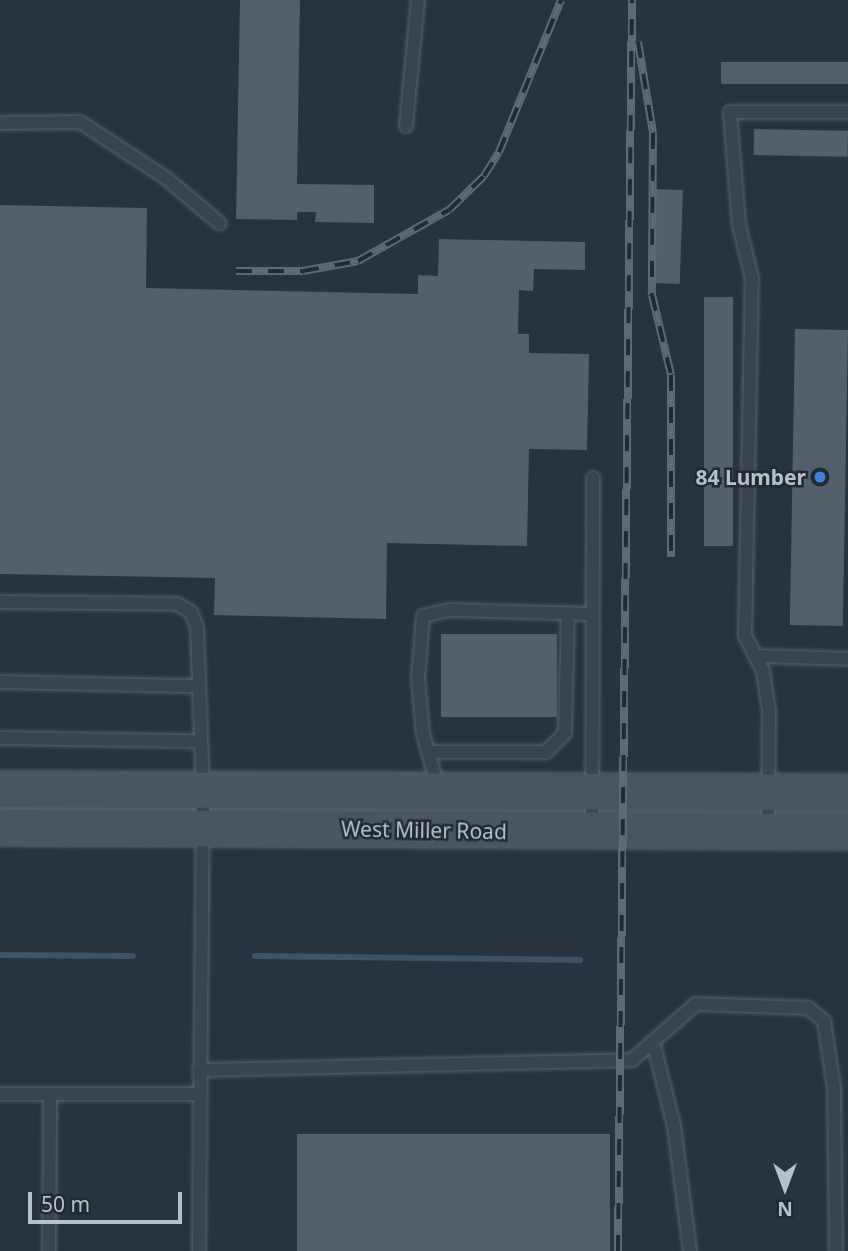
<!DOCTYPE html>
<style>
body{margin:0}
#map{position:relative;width:848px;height:1251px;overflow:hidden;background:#27333e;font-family:"Noto Sans",sans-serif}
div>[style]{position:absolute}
.stream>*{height:6px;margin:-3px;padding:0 3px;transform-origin:3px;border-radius:3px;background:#3e5365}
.building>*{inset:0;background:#52606b;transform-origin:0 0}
.roads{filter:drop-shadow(0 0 2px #59636c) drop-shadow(0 0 2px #59636c)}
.service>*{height:12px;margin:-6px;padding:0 6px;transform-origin:6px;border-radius:6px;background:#3b454e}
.secondary>*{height:35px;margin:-17.5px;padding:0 17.5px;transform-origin:17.5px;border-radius:17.5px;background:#495561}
.rail>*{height:8px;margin-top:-4px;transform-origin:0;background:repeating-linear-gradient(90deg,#202a33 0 16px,#5d6975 0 32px);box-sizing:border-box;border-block:2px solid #5d6975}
.dots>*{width:19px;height:19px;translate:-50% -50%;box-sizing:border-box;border:4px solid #202a33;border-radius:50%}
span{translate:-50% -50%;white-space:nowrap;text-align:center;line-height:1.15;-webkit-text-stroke:5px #202a33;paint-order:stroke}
.poi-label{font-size:21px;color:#b7c0c9;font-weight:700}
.right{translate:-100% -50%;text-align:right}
.street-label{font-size:21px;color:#b7c0c9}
.north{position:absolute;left:750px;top:1153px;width:70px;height:70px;-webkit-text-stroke:5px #202a33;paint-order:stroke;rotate:180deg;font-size:19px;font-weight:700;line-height:28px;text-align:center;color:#b7c0c9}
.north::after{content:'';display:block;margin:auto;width:24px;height:32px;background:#b7c0c9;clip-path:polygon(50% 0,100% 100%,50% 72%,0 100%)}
.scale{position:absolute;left:28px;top:1192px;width:154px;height:32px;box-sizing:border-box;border:4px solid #b7c0c9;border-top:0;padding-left:9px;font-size:21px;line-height:24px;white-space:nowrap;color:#b7c0c9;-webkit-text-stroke:5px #202a33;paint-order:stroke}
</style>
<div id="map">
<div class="stream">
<div style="left:0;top:955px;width:133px;rotate:0.4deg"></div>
<div style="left:255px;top:956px;width:325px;rotate:0.7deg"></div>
</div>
<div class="building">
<div style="clip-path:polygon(240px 0,300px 0,297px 184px,374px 185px,374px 223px,315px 222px,316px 212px,297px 212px,297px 220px,236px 219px)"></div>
<div style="left:721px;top:62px;width:127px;height:22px"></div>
<div style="left:754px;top:129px;width:94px;height:26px;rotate:1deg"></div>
<div style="left:654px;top:189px;width:29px;height:94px;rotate:2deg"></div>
<div style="clip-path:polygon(0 205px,147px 208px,146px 288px,418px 294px,418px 275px,438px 276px,439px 239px,585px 242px,585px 270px,534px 269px,533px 291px,519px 290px,518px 334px,529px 334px,529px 353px,589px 354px,587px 450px,529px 449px,527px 546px,387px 543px,386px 619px,214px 615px,215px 578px,0 574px)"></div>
<div style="left:704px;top:297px;width:29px;height:249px"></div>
<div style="left:795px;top:329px;width:53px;height:296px;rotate:1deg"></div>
<div style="left:441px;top:634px;width:116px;height:83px"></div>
<div style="left:297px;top:1134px;width:313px;height:117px"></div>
</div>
<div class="roads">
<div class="service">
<div style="left:0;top:123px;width:80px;rotate:-0.7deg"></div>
<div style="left:80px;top:122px;width:103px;rotate:33.1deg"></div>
<div style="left:166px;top:178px;width:70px;rotate:40.3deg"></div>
<div style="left:406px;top:126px;width:127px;rotate:-84.6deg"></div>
<div style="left:0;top:602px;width:177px;rotate:0.6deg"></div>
<div style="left:177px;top:604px;width:16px;rotate:30deg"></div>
<div style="left:191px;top:612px;width:17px;rotate:69deg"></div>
<div style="left:197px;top:628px;width:161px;rotate:87.9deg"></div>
<div style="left:203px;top:789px;width:462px;rotate:90.5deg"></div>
<div style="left:755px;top:656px;width:93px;rotate:1.8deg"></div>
<div style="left:0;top:682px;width:198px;rotate:1.2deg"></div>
<div style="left:0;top:738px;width:200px;rotate:0.9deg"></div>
<div style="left:428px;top:752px;width:118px"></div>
<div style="left:546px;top:752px;width:27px;rotate:-45deg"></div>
<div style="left:565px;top:733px;width:120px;rotate:-88.6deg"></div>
<div style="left:438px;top:787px;width:55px;rotate:-105.8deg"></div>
<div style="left:423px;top:734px;width:56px;rotate:-95.1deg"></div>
<div style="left:418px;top:678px;width:62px;rotate:-85.4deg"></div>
<div style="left:423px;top:616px;width:27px;rotate:-13deg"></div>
<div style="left:449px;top:610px;width:143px;rotate:1.6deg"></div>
<div style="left:592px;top:827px;width:349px;rotate:-89.8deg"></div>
<div style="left:768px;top:827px;width:116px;rotate:-89.5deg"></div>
<div style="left:769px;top:711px;width:40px;rotate:-98.5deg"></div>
<div style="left:763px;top:671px;width:39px;rotate:-117deg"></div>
<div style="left:745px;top:636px;width:358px;rotate:-88.9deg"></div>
<div style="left:752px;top:278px;width:55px;rotate:-103.8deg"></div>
<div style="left:739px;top:225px;width:113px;rotate:-94.6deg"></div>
<div style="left:730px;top:112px;width:118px"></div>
<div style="left:653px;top:1042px;width:87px;rotate:76deg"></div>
<div style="left:674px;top:1126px;width:126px;rotate:82.7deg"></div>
<div style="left:199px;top:1070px;width:433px;rotate:-1.3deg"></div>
<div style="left:632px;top:1060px;width:85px;rotate:-41.2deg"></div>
<div style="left:696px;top:1004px;width:112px;rotate:2deg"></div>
<div style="left:808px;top:1008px;width:21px;rotate:39deg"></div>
<div style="left:824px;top:1021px;width:68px;rotate:81.5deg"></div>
<div style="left:834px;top:1088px;width:163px;rotate:89.3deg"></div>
<div style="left:0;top:1094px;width:199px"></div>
<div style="left:49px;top:1251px;width:157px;rotate:-89.6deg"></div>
</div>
<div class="secondary">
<div style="left:0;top:789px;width:848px;rotate:0.2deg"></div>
<div style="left:0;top:827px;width:848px;rotate:0.27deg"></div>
</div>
</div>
<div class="rail">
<div style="left:638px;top:42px;width:92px;rotate:80.6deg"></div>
<div style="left:653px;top:133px;width:162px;rotate:90.4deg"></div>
<div style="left:652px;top:295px;width:82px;rotate:76.6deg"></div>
<div style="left:671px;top:375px;width:182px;rotate:90deg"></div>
<div style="left:236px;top:271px;width:67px"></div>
<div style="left:303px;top:271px;width:56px;rotate:-10.3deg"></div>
<div style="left:358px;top:261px;width:104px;rotate:-29.3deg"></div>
<div style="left:449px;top:210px;width:49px;rotate:-44.2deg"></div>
<div style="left:484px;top:176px;width:28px;rotate:-58deg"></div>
<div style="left:499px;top:152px;width:164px;rotate:-67.8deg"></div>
<div style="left:618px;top:1251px;width:1251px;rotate:-89.36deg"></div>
</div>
<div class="dots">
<div style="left:820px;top:477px;background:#3f7fe0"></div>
</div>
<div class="poi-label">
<span class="right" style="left:806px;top:477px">84 Lumber</span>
</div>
<div class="street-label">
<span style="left:424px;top:830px;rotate:1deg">West Miller Road</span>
</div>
<div class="north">N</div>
<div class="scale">50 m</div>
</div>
